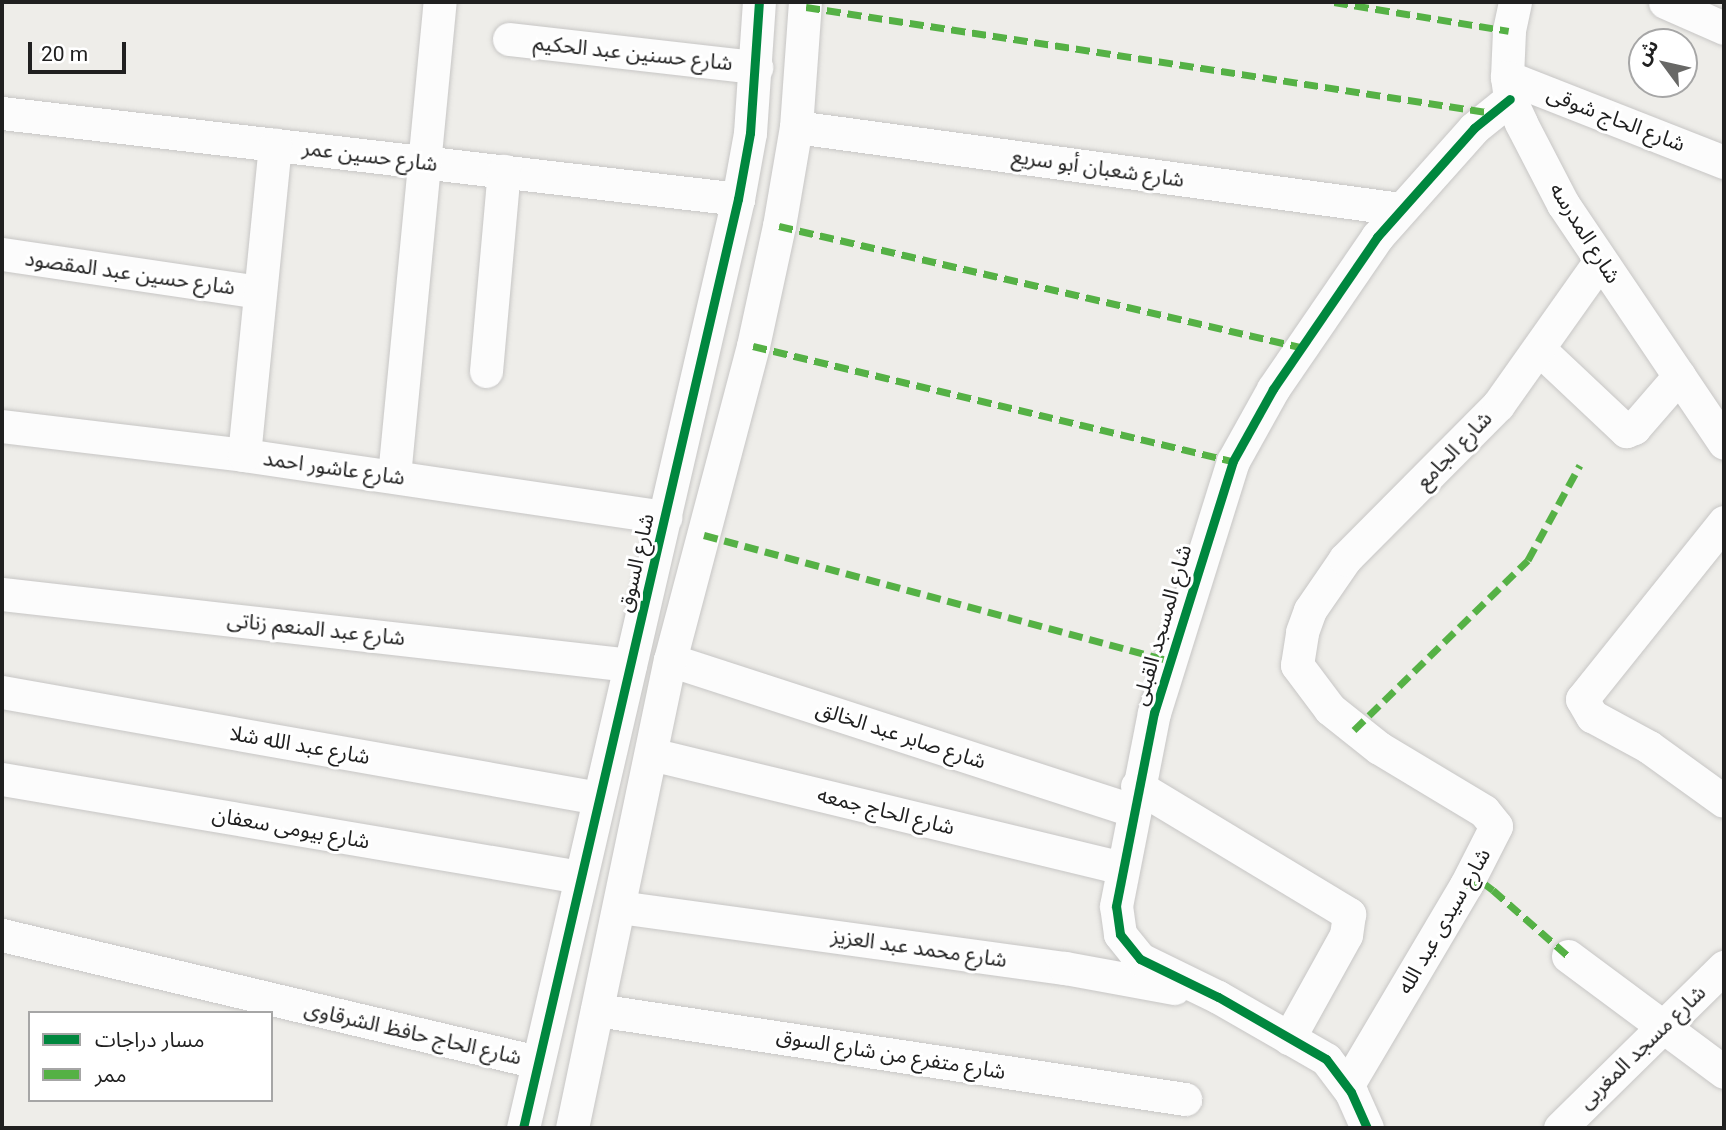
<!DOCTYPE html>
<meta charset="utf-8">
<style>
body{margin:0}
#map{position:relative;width:1726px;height:1130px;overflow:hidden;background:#eeede9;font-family:Roboto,"Noto Sans Arabic",sans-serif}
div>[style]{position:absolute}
.roads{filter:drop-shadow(0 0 2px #c7c6c5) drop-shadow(0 0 2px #c7c6c5)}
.minor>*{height:33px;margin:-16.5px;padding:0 16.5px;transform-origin:16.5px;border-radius:16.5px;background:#fcfcfc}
.quiet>*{height:7px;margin-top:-3.5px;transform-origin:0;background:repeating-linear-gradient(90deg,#55b145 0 14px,transparent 0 21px)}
.cycleway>*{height:9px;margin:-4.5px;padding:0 4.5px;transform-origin:4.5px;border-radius:4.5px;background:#00873e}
span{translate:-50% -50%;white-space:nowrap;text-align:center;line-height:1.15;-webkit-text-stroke:6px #fff;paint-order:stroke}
.street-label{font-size:21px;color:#202020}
.frame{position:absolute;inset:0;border:4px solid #202020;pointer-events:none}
.legend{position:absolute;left:28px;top:1011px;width:245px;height:91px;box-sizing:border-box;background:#fff;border:2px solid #a6a6a6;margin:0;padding:9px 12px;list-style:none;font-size:21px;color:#202020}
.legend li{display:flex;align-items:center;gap:14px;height:35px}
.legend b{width:35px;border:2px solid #a6a6a6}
.north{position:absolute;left:1628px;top:28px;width:70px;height:70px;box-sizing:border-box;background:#fff;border:2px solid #a6a6a6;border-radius:50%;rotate:303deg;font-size:19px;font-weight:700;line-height:28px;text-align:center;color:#202020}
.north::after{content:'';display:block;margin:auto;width:24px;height:32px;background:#686866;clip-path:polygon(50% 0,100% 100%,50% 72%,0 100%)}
.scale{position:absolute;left:28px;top:42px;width:98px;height:32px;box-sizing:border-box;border:4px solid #202020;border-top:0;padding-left:9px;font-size:21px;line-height:24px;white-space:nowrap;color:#202020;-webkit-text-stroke:5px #fff;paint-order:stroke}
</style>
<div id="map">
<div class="roads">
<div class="minor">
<div style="left:1515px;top:2px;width:30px;rotate:102deg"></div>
<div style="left:1509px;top:31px;width:46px;rotate:92.5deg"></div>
<div style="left:1507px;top:77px;width:22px;rotate:82deg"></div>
<div style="left:1510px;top:99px;width:26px;rotate:65deg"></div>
<div style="left:1521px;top:123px;width:91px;rotate:62.6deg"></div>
<div style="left:1563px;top:204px;width:288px;rotate:56deg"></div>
<div style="left:1665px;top:2px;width:64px;rotate:23.8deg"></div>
<div style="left:509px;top:39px;width:249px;rotate:6.5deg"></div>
<div style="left:1507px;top:77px;width:233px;rotate:21.4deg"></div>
<div style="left:2px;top:113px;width:741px;rotate:6.66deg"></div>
<div style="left:796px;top:127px;width:610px;rotate:7.73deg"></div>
<div style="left:2px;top:254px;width:259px;rotate:8.4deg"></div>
<div style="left:1539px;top:349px;width:120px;rotate:43.3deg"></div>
<div style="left:1626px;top:431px;width:9px;rotate:-21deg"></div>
<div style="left:1634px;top:428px;width:69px;rotate:-49.1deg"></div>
<div style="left:486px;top:371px;width:201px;rotate:-84.9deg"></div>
<div style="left:2px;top:426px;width:244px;rotate:6.8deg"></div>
<div style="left:244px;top:455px;width:426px;rotate:8.4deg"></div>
<div style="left:244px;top:455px;width:312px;rotate:-84.3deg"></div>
<div style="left:394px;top:476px;width:476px;rotate:-84.5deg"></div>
<div style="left:1724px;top:522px;width:227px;rotate:128.7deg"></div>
<div style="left:1582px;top:699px;width:20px;rotate:60deg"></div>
<div style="left:1592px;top:716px;width:65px;rotate:28.5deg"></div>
<div style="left:1649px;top:747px;width:92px;rotate:35.8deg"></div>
<div style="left:2px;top:594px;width:632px;rotate:6.45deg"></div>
<div style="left:670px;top:660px;width:485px;rotate:18deg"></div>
<div style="left:2px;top:692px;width:606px;rotate:10.07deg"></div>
<div style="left:651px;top:754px;width:484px;rotate:13.6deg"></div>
<div style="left:2px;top:779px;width:586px;rotate:9.62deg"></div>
<div style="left:1137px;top:786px;width:248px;rotate:31.1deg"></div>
<div style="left:1349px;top:914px;width:21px;rotate:98deg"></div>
<div style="left:1346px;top:935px;width:118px;rotate:119deg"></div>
<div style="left:619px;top:907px;width:450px;rotate:7.8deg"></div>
<div style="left:1065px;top:968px;width:111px;rotate:10.4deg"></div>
<div style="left:2px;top:935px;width:550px;rotate:13.35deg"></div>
<div style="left:1568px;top:956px;width:194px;rotate:36.6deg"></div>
<div style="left:597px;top:1010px;width:595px;rotate:8.61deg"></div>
<div style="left:1347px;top:1086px;width:234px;rotate:-59.4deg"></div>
<div style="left:1466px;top:885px;width:66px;rotate:-63deg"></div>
<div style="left:1496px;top:826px;width:19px;rotate:-129deg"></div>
<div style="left:1484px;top:811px;width:122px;rotate:-149deg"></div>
<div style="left:1379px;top:748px;width:63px;rotate:-141.5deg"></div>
<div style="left:1330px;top:709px;width:55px;rotate:-126.9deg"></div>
<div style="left:1297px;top:665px;width:33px;rotate:-81deg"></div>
<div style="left:1302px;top:632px;width:23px;rotate:-70deg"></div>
<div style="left:1310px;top:610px;width:62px;rotate:-55.5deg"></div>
<div style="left:1345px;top:559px;width:217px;rotate:-45.2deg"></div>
<div style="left:1498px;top:405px;width:176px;rotate:-54.7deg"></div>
<div style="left:523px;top:1128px;width:954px;rotate:-76.97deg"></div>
<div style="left:738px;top:199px;width:67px;rotate:-79.7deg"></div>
<div style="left:750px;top:133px;width:131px;rotate:-86.1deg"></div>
<div style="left:572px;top:1128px;width:478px;rotate:-78.2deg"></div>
<div style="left:670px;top:660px;width:325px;rotate:-75.2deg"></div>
<div style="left:753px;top:346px;width:123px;rotate:-77.8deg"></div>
<div style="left:779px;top:226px;width:100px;rotate:-80.3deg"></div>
<div style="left:796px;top:127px;width:125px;rotate:-85.9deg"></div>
<div style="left:1367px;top:1128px;width:39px;rotate:-114deg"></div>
<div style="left:1351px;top:1092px;width:41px;rotate:-127.1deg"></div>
<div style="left:1326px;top:1059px;width:125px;rotate:-150.1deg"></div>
<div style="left:1218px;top:997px;width:87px;rotate:-154deg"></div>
<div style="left:1140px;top:959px;width:32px;rotate:-129deg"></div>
<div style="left:1120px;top:934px;width:28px;rotate:-98deg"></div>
<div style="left:1116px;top:906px;width:197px;rotate:-78.9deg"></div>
<div style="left:1154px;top:713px;width:264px;rotate:-72.6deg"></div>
<div style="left:1233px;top:461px;width:82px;rotate:-60.9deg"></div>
<div style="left:1273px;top:389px;width:184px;rotate:-55.6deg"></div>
<div style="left:1377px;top:237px;width:146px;rotate:-48.3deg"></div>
<div style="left:1474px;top:128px;width:46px;rotate:-38.9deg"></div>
<div style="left:1560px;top:1128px;width:230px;rotate:-44.5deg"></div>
</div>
</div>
<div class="quiet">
<div style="left:1334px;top:2px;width:177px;rotate:9.4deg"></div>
<div style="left:806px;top:7px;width:695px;rotate:8.77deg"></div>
<div style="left:779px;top:226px;width:535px;rotate:13.07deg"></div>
<div style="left:753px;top:346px;width:494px;rotate:13.5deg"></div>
<div style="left:704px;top:535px;width:483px;rotate:15.1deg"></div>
<div style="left:1354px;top:730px;width:243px;rotate:-44.3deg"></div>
<div style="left:1528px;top:560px;width:108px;rotate:-61.3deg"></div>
<div style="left:1466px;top:885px;width:19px;rotate:-3deg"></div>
<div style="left:1485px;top:884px;width:10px;rotate:37deg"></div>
<div style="left:1493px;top:890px;width:100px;rotate:41.3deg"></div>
</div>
<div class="cycleway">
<div style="left:523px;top:1128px;width:954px;rotate:-76.97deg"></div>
<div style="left:738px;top:199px;width:67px;rotate:-79.7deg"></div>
<div style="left:750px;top:133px;width:131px;rotate:-86.1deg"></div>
<div style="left:1367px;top:1128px;width:39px;rotate:-114deg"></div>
<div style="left:1351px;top:1092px;width:41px;rotate:-127.1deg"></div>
<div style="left:1326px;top:1059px;width:125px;rotate:-150.1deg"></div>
<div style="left:1218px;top:997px;width:87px;rotate:-154deg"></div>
<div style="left:1140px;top:959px;width:32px;rotate:-129deg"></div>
<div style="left:1120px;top:934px;width:28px;rotate:-98deg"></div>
<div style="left:1116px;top:906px;width:197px;rotate:-78.9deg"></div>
<div style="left:1154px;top:713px;width:264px;rotate:-72.6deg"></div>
<div style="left:1233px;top:461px;width:82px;rotate:-60.9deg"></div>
<div style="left:1273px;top:389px;width:184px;rotate:-55.6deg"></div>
<div style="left:1377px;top:237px;width:146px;rotate:-48.3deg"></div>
<div style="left:1474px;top:128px;width:46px;rotate:-38.9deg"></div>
</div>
<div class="street-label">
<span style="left:633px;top:53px;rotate:6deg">شارع حسنين عبد الحكيم</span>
<span style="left:1616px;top:119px;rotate:21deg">شارع الحاج شوقى</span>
<span style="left:370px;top:156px;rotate:7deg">شارع حسين عمر</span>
<span style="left:1098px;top:168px;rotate:8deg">شارع شعبان أبو سريع</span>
<span style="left:1585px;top:233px;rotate:58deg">شارع المدرسه</span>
<span style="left:130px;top:273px;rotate:8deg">شارع حسين عبد المقصود</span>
<span style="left:1454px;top:450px;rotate:-46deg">شارع الجامع</span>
<span style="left:334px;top:468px;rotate:8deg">شارع عاشور احمد</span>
<span style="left:636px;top:563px;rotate:-77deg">شارع السوق</span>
<span style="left:1162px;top:625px;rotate:-74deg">شارع المسجد القبلى</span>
<span style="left:316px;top:629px;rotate:6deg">شارع عبد المنعم زناتى</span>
<span style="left:901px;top:735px;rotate:18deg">شارع صابر عبد الخالق</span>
<span style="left:300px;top:745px;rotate:10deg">شارع عبد الله شلا</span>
<span style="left:886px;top:811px;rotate:14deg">شارع الحاج جمعه</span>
<span style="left:291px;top:828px;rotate:10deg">شارع بيومى سعفان</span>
<span style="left:1444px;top:921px;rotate:-60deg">شارع سيدى عبد الله</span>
<span style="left:919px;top:948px;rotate:8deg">شارع محمد عبد العزيز</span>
<span style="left:413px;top:1033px;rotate:13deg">شارع الحاج حافظ الشرقاوى</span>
<span style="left:1642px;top:1047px;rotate:-44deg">شارع مسجد المغربى</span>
<span style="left:891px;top:1054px;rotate:9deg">شارع متفرع من شارع السوق</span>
</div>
<div class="frame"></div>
<ul class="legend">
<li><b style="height:9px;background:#00873e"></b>مسار دراجات</li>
<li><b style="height:9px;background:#55b145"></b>ممر</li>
</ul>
<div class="north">ش</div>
<div class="scale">20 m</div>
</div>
